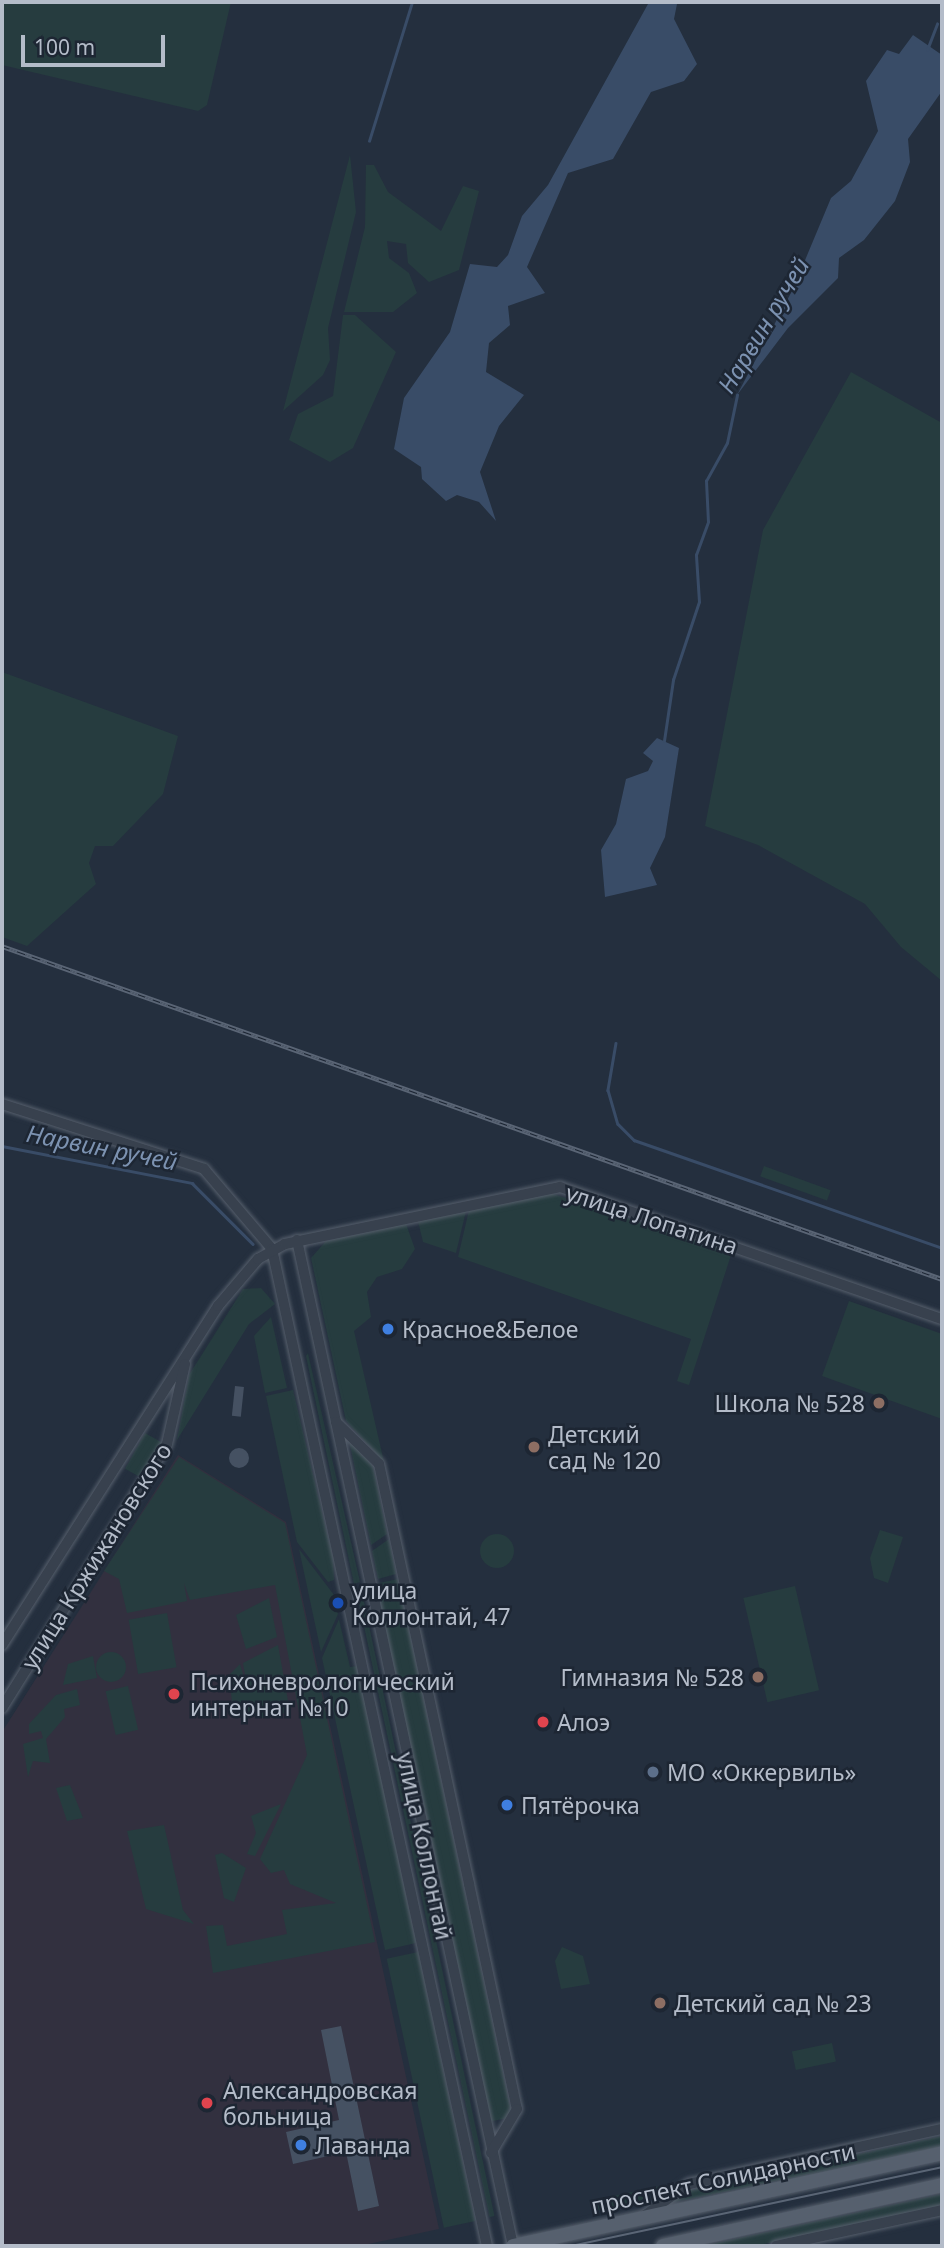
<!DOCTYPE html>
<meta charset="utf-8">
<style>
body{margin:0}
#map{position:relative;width:944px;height:2248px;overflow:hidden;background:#242f3e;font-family:"Noto Sans",sans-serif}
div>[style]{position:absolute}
.medical>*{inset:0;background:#32303f}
.green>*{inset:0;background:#263c3f;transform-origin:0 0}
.round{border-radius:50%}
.water>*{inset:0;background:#394c67}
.stream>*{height:2.5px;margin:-1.25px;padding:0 1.25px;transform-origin:1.25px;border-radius:1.25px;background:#394c67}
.building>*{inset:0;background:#455162;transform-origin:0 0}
.roads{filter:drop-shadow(0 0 2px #565f6c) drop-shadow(0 0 2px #565f6c)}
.minor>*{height:10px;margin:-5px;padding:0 5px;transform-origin:5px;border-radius:5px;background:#38414e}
.major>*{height:14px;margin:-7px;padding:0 7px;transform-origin:7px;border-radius:7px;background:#56606e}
.tram>*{height:2px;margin:-1px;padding:0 1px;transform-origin:1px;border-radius:1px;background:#5a6575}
.rail>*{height:5px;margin-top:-2.5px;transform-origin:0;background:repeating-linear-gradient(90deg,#1d2633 0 8px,#5a6575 0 16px);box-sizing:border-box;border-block:2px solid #5a6575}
.dots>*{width:19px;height:19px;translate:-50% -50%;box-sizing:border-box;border:4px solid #1d2633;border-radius:50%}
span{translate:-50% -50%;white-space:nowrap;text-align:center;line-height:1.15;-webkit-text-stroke:5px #1d2633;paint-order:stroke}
.street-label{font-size:23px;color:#b4bcc9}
.poi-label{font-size:23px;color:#b4bcc9}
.left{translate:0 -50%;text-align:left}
.right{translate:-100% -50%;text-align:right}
.water-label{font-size:24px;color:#7c92b1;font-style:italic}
.frame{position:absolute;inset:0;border:4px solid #b4bcc9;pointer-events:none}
.scale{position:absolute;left:21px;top:35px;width:144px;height:32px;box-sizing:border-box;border:4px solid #b4bcc9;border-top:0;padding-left:9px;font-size:21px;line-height:24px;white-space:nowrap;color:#b4bcc9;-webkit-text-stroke:5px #1d2633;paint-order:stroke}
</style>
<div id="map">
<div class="medical">
<div style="clip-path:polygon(178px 1455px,286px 1522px,439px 2229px,359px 2246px,2px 2246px,2px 1732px)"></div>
</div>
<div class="green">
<div style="clip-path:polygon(2px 2px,231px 2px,207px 105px,198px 111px,2px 65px)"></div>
<div style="clip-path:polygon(350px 155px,356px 212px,328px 328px,330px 360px,323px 375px,283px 411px)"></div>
<div style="clip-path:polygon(366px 165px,374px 165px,388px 192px,441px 231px,463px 186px,479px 191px,459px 270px,429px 282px,408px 263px,406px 244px,387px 241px,389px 258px,409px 273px,417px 293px,393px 312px,344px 312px,365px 227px)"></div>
<div style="clip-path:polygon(343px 315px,355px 315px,396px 352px,353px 448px,330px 462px,289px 440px,298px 414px,333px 396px)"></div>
<div style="clip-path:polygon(851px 372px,942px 423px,942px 981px,901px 947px,865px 904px,758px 845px,705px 826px,763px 530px)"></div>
<div style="clip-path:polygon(2px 672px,178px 736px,163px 794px,113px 846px,95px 846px,89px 863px,96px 884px,27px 946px,2px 937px)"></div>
<div style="left:764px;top:1166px;width:71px;height:11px;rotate:20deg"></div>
<div style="clip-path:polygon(550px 1193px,732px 1252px,689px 1385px,677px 1381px,691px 1339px,458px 1257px,469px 1210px)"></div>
<div style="clip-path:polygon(466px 1211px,456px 1253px,423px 1242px,418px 1221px)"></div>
<div style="clip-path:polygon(406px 1224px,415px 1249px,402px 1269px,377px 1277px,367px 1292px,371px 1317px,354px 1331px,384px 1462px,346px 1421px,311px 1258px,326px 1241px)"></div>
<div style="clip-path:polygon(261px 1288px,275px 1304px,249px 1324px,177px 1440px,189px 1375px,243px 1289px)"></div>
<div style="clip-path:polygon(849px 1301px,942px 1334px,942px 1419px,822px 1376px)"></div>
<div style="clip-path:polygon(271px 1317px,287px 1388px,265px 1393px,254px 1336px)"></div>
<div style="clip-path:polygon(308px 1353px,360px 1582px,354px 1584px,306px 1356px)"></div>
<div style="clip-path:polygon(293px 1390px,333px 1558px,334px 1580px,328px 1582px,297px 1542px,266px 1396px)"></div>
<div style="left:145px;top:1433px;width:21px;height:41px;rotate:29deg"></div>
<div style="clip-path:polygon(349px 1440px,373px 1466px,387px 1534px,371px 1545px)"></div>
<div style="clip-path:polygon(179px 1457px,285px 1523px,375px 1942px,213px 1973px,206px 1926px,223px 1925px,227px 1946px,287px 1934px,282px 1910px,336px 1903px,290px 1884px,284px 1870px,271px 1873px,260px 1859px,307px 1755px,275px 1585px,190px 1600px,184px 1583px,187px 1601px,127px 1613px,119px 1579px,104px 1571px)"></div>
<div style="clip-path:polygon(880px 1530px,903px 1537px,888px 1583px,874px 1578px,870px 1558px)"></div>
<div class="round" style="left:480px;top:1534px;width:34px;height:34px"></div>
<div style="clip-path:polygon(389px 1539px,396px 1574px,378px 1579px,372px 1551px)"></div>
<div style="clip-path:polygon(299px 1549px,334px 1595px,338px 1614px,321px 1652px)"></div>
<div style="left:398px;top:1579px;width:550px;height:23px;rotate:78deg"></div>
<div style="left:795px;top:1586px;width:107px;height:53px;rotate:77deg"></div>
<div style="left:361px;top:1588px;width:642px;height:5px;rotate:78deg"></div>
<div style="clip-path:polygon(269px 1598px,277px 1637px,246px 1649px,236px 1615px)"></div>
<div style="left:167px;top:1613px;width:55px;height:39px;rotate:80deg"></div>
<div style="clip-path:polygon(339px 1619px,350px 1667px,357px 1666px,416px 1943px,385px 1950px,322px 1658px)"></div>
<div style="clip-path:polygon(278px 1645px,290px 1712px,262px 1718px,233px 1711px,229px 1675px,240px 1664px,247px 1687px,243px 1663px)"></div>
<div class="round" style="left:96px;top:1652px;width:30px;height:30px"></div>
<div style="clip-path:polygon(93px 1656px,97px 1678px,63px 1685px,68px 1664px)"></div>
<div style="left:128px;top:1686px;width:45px;height:23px;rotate:77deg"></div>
<div style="clip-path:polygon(77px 1689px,80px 1705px,64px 1709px,65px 1717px,46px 1739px,50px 1763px,33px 1761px,28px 1777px,23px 1744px,43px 1738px,41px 1731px,29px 1734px,29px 1724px,56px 1695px)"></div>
<div style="clip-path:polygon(70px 1785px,83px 1818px,67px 1821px,56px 1788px)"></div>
<div style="clip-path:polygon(281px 1804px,255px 1856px,247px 1854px,256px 1833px,251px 1816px)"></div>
<div style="clip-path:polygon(164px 1825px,183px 1910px,194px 1924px,146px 1909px,127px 1831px)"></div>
<div style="clip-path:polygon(222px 1853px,246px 1868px,234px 1902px,224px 1898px,215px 1855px)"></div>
<div style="clip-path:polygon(562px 1947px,583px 1956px,590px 1984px,561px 1989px,555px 1961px)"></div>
<div style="left:418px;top:1952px;width:275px;height:32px;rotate:78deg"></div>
<div style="left:832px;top:2043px;width:19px;height:41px;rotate:78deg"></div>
<div style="clip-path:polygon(942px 2136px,942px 2147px,670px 2203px,682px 2192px)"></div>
<div style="clip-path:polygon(660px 2186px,643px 2201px,596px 2211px,594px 2200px)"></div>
<div style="clip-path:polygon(942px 2194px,942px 2205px,755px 2246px,702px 2246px)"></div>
</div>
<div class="water">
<div style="clip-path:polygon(648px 4px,677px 4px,674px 19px,697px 64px,684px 81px,651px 92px,613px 159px,568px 173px,527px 267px,545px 293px,508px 306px,510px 325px,489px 343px,486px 372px,524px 395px,499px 426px,480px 472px,496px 521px,479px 502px,457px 495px,446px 501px,422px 479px,421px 467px,394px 449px,404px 398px,450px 332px,470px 264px,497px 267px,508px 255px,522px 216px,548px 185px)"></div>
<div style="clip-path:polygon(913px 35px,942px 55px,942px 91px,908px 139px,910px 162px,895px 201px,864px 240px,839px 258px,838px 278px,788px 328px,737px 395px,793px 289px,831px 198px,851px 181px,878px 131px,866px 81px,887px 50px,899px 54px)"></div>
<div style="clip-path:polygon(657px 738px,679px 748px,665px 837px,650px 868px,657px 885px,605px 897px,601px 850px,616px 824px,626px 779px,648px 771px,653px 761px,643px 753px)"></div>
</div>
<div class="stream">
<div style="left:927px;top:50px;width:28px;rotate:-69deg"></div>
<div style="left:369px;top:141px;width:145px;rotate:-72.8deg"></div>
<div style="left:664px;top:741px;width:62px;rotate:-81.6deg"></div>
<div style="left:673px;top:680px;width:82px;rotate:-71.6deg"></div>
<div style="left:699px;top:602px;width:47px;rotate:-93.7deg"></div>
<div style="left:696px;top:555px;width:35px;rotate:-70deg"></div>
<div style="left:708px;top:522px;width:41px;rotate:-92.8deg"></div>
<div style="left:706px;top:481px;width:43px;rotate:-61.1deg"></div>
<div style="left:727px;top:443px;width:49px;rotate:-78.2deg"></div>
<div style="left:616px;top:1043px;width:48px;rotate:99.7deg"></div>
<div style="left:608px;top:1090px;width:35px;rotate:74deg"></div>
<div style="left:618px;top:1124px;width:23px;rotate:45deg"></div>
<div style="left:634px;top:1140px;width:326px;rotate:19.3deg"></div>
<div style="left:2px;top:1146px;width:194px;rotate:11deg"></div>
<div style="left:192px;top:1183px;width:86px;rotate:45deg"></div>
</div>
<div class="building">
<div style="left:235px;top:1386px;width:9px;height:30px;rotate:6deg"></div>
<div class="round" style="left:229px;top:1448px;width:20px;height:20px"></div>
<div style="clip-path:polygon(341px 2026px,379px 2206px,358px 2211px,346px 2152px,293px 2164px,286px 2132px,339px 2120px,321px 2030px)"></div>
</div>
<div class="roads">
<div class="minor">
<div style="left:2px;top:1104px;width:212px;rotate:17.8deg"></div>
<div style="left:204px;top:1169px;width:105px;rotate:49.6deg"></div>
<div style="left:297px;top:1240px;width:1029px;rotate:77.88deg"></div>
<div style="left:272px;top:1249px;width:1020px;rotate:77.83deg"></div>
<div style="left:336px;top:1422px;width:60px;rotate:44.3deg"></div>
<div style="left:379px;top:1464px;width:430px;rotate:77.9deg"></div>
<div style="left:469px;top:1884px;width:230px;rotate:78deg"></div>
<div style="left:517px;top:2109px;width:51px;rotate:120.6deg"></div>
<div style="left:2px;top:1645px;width:402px;rotate:-57.5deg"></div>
<div style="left:218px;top:1306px;width:62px;rotate:-49.6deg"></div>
<div style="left:258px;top:1259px;width:31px;rotate:-29deg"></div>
<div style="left:285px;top:1244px;width:281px;rotate:-11.7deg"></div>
<div style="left:560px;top:1187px;width:404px;rotate:19.1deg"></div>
<div style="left:2px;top:1708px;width:311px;rotate:-58deg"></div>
<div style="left:167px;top:1444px;width:82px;rotate:-77.3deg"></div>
<div style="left:641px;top:2218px;width:59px;rotate:-35.3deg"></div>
<div style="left:689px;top:2184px;width:259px;rotate:-12.3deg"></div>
<div style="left:776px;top:2246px;width:170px;rotate:-12.2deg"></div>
</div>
<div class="major">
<div style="left:513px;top:2246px;width:439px;rotate:-12.2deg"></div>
<div style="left:663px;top:2246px;width:286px;rotate:-12.3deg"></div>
</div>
</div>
<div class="tram">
<div style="left:571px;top:2246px;width:379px;rotate:-12deg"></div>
</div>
<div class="rail">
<div style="left:2px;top:946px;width:997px;rotate:19.51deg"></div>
</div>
<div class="dots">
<div style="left:388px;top:1329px;background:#3f7fe0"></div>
<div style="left:879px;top:1403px;background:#8d6e63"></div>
<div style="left:534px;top:1447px;background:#8d6e63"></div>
<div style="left:338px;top:1603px;background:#1a4fb4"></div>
<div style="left:758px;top:1677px;background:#8d6e63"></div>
<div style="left:174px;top:1694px;background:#e0444e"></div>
<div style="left:543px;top:1722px;background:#e0444e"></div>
<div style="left:653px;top:1772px;background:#5c6f8a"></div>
<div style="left:507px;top:1805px;background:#3f7fe0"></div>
<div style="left:660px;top:2003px;background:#8d6e63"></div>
<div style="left:207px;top:2103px;background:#e0444e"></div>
<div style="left:301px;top:2145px;background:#3f7fe0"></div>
</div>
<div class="street-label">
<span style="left:652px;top:1219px;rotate:18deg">улица Лопатина</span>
<span style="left:96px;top:1556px;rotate:-58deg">улица Кржижановского</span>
<span style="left:425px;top:1846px;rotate:78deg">улица Коллонтай</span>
<span style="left:723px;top:2178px;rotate:-12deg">проспект Солидарности</span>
</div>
<div class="poi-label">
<span class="left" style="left:402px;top:1329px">Красное&amp;Белое</span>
<span class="right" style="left:865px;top:1403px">Школа № 528</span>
<span class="left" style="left:548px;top:1447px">Детский<br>сад № 120</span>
<span class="left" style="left:352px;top:1603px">улица<br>Коллонтай, 47</span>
<span class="right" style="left:744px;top:1677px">Гимназия № 528</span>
<span class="left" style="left:190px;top:1694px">Психоневрологический<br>интернат №10</span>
<span class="left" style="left:557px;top:1722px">Алоэ</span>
<span class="left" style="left:667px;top:1772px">МО «Оккервиль»</span>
<span class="left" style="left:521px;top:1805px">Пятёрочка</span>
<span class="left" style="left:674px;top:2003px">Детский сад № 23</span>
<span class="left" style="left:223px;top:2103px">Александровская<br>больница</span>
<span class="left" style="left:315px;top:2145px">Лаванда</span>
</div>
<div class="water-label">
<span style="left:763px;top:325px;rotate:-59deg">Нарвин ручей</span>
<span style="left:102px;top:1147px;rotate:11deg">Нарвин ручей</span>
</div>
<div class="frame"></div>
<div class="scale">100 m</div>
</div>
